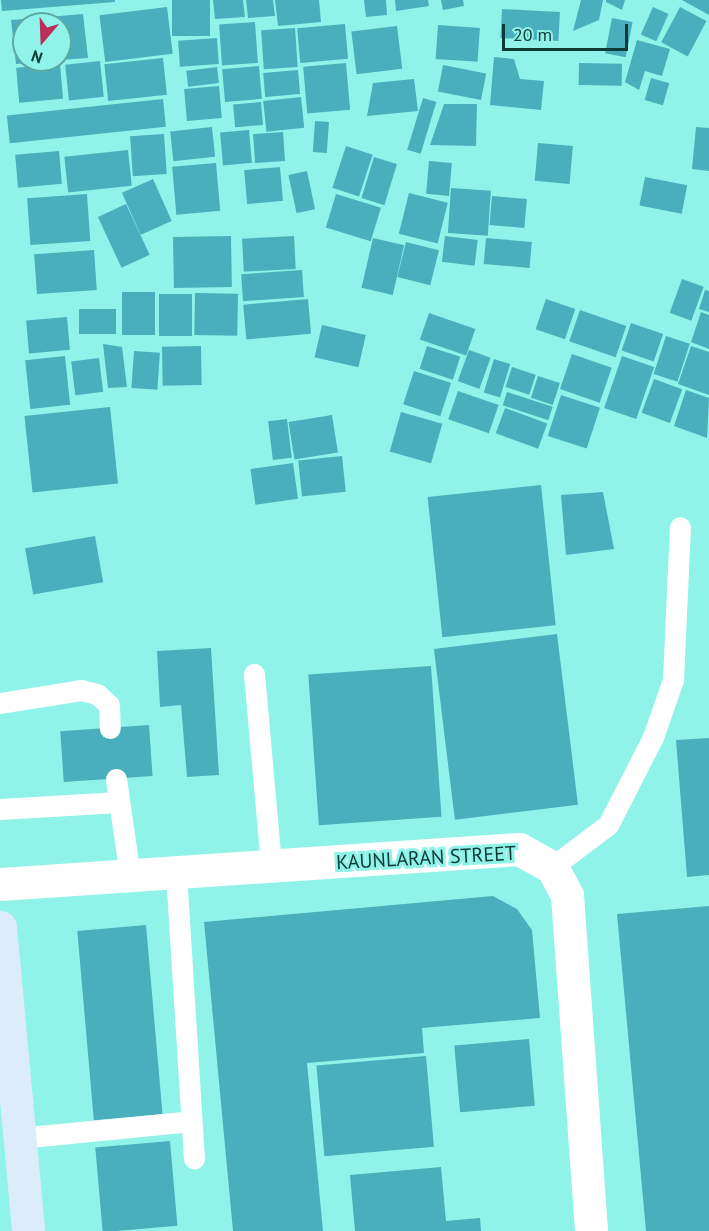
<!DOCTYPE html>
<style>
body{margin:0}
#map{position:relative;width:709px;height:1231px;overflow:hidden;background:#90f3e9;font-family:"PT Sans",sans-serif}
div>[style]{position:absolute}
.building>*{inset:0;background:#4aafbd;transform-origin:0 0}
.service>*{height:21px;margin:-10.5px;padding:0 10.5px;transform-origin:10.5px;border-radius:10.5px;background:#fff}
.minor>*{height:33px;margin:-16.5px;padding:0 16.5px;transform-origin:16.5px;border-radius:16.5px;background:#fff}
.secondary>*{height:33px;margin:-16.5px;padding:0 16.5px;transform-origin:16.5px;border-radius:16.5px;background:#dcecfb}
span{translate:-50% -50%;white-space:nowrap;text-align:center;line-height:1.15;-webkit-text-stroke:6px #90f3e9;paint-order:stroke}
.street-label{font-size:20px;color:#0f3b37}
.north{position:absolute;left:12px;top:12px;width:60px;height:60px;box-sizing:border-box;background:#90f3e9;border:2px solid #5ca9a2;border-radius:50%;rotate:199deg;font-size:16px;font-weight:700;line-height:24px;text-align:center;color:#0f3b37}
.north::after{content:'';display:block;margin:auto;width:21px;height:27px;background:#bc2d5a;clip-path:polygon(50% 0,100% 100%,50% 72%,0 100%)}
.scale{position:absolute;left:502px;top:24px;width:126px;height:27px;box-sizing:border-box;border:3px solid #0f3b37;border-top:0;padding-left:8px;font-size:18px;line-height:21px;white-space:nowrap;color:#0f3b37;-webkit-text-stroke:4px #90f3e9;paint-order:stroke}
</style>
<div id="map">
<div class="building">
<div style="clip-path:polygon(1px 0,115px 0,115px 2px,2px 11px)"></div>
<div style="left:172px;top:0;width:38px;height:36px"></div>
<div style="clip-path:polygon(213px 0,243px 0,245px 17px,215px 19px)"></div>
<div style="clip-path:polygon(246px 0,273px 0,275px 16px,248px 18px)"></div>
<div style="clip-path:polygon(275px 0,319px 0,321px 22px,278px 26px)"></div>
<div style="clip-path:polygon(364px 0,386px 0,387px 15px,366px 17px)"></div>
<div style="clip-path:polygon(395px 0,428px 0,429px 6px,396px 11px)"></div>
<div style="clip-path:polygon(441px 0,463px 0,464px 6px,443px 10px)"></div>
<div style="clip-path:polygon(581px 0,603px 0,599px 20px,573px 31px)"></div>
<div style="clip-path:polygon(606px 0,625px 0,622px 10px,606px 2px)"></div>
<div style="clip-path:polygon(682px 0,709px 0,709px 15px)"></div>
<div style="left:167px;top:7px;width:47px;height:68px;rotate:83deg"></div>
<div style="left:653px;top:7px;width:17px;height:30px;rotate:24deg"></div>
<div style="left:680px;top:7px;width:30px;height:40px;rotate:28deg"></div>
<div style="left:502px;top:9px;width:58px;height:29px;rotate:3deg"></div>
<div style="clip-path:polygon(83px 14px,88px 58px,60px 60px,60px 24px,24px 24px,24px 60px,45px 62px,16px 64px,11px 20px)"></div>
<div style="left:612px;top:18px;width:21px;height:36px;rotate:11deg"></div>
<div style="left:255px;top:22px;width:41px;height:36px;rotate:86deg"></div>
<div style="left:345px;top:24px;width:35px;height:48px;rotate:85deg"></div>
<div style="left:438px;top:25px;width:42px;height:34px;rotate:4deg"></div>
<div style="left:397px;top:26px;width:43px;height:46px;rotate:83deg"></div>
<div style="left:295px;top:28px;width:39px;height:34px;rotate:86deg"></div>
<div style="left:217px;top:38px;width:26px;height:39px;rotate:86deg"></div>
<div style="clip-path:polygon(637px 40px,670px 49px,662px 76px,645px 71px,639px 90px,625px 82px)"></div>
<div style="clip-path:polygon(494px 57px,514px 59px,520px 79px,544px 81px,541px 110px,490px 105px)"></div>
<div style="left:163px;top:58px;width:37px;height:59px;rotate:84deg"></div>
<div style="left:100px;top:61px;width:36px;height:35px;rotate:84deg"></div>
<div style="left:346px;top:63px;width:47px;height:43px;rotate:85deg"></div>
<div style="left:579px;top:63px;width:43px;height:22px;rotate:1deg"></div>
<div style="left:60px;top:64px;width:35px;height:44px;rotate:85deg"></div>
<div style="left:443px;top:65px;width:44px;height:27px;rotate:11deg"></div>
<div style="left:259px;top:66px;width:33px;height:37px;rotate:85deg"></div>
<div style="left:217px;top:67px;width:16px;height:31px;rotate:83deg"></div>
<div style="left:298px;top:70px;width:24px;height:35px;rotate:85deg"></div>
<div style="left:651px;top:78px;width:19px;height:23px;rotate:16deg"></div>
<div style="clip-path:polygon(414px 79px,418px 111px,367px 116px,373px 83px)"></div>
<div style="left:219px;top:86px;width:32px;height:35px;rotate:85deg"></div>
<div style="left:301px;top:97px;width:31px;height:38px;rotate:84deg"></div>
<div style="left:423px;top:98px;width:14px;height:54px;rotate:17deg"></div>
<div style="left:163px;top:99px;width:28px;height:157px;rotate:84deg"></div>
<div style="left:261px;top:102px;width:23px;height:28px;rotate:85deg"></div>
<div style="clip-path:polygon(444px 104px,477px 104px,476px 146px,430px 145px)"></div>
<div style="left:315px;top:121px;width:14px;height:31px;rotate:4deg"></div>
<div style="left:212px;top:127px;width:30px;height:42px;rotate:84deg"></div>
<div style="clip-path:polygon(696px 127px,709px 128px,709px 171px,692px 169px)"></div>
<div style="left:249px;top:130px;width:33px;height:29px;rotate:85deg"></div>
<div style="left:283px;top:132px;width:29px;height:30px;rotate:86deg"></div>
<div style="left:164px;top:134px;width:40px;height:34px;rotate:86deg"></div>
<div style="left:538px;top:143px;width:35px;height:38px;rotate:5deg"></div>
<div style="left:346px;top:146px;width:28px;height:44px;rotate:18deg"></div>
<div style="left:128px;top:150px;width:36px;height:64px;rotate:84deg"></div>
<div style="left:59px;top:151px;width:33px;height:44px;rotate:85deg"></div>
<div style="left:374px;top:157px;width:24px;height:43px;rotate:17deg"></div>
<div style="left:429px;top:161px;width:23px;height:33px;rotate:5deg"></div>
<div style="left:216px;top:163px;width:48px;height:44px;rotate:85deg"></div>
<div style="left:280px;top:167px;width:34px;height:36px;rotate:85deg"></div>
<div style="left:307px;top:171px;width:39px;height:19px;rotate:78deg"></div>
<div style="left:645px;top:177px;width:43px;height:29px;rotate:11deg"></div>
<div style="left:153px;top:179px;width:46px;height:34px;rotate:66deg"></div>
<div style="left:451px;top:188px;width:40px;height:45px;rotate:4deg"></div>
<div style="left:409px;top:193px;width:40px;height:42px;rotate:14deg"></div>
<div style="left:87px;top:194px;width:47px;height:60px;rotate:86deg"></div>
<div style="left:336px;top:194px;width:47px;height:35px;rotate:17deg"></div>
<div style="left:492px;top:196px;width:35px;height:29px;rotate:5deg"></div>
<div style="left:126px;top:204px;width:56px;height:31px;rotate:65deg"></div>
<div style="left:231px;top:236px;width:51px;height:58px;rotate:89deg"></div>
<div style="left:294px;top:236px;width:33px;height:52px;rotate:87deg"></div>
<div style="left:445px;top:236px;width:33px;height:26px;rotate:7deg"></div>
<div style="left:373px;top:238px;width:32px;height:51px;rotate:13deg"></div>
<div style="left:486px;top:238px;width:46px;height:26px;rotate:5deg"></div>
<div style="left:406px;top:242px;width:34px;height:36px;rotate:14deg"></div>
<div style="left:94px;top:250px;width:40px;height:60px;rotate:86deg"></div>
<div style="left:302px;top:270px;width:27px;height:61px;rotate:86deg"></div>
<div style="left:682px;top:279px;width:23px;height:36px;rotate:20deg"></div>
<div style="clip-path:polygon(705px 290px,709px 291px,709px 312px,699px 309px)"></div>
<div style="left:122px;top:292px;width:33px;height:43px"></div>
<div style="left:195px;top:293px;width:43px;height:42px;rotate:1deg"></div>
<div style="left:159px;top:294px;width:33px;height:42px"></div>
<div style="left:308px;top:299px;width:35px;height:65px;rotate:85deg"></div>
<div style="left:546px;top:299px;width:31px;height:32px;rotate:19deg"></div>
<div style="left:79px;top:309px;width:37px;height:25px"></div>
<div style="left:580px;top:310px;width:49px;height:33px;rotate:19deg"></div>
<div style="clip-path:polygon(701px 312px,709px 315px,709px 349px,691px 342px)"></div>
<div style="left:429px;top:313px;width:49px;height:28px;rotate:19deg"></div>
<div style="left:67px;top:317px;width:33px;height:41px;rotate:85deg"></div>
<div style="left:631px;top:323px;width:34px;height:29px;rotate:19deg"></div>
<div style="left:322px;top:325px;width:45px;height:33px;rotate:13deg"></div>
<div style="left:666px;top:336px;width:25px;height:40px;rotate:18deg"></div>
<div style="clip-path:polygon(103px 344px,122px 347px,127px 387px,108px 388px)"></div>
<div style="left:201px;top:346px;width:39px;height:39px;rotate:89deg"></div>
<div style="left:427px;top:346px;width:35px;height:24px;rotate:18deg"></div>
<div style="clip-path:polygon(691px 346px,709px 352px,709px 395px,678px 384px)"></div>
<div style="left:469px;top:350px;width:23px;height:33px;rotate:20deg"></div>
<div style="left:134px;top:351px;width:26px;height:37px;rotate:4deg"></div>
<div style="left:572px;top:354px;width:42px;height:37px;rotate:19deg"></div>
<div style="left:65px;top:356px;width:49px;height:40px;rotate:84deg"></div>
<div style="left:622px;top:356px;width:34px;height:55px;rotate:19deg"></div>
<div style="left:99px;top:358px;width:34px;height:28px;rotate:83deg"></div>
<div style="left:494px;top:359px;width:17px;height:35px;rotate:17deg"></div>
<div style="left:512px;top:367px;width:25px;height:21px;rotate:18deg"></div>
<div style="left:414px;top:371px;width:39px;height:35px;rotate:18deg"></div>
<div style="left:538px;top:376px;width:23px;height:23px;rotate:18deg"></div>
<div style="left:654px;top:379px;width:30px;height:36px;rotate:20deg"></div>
<div style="clip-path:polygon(686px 390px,709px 398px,707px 438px,674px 426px)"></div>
<div style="left:458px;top:391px;width:43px;height:30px;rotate:19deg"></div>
<div style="left:507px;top:392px;width:48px;height:14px;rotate:18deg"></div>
<div style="left:561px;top:395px;width:41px;height:43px;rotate:18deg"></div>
<div style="left:110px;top:407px;width:77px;height:86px;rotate:84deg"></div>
<div style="left:505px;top:408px;width:45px;height:27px;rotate:20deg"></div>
<div style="left:401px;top:412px;width:43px;height:41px;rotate:16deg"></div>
<div style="left:332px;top:415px;width:38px;height:44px;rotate:81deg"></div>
<div style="left:287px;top:419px;width:39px;height:19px;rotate:83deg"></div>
<div style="left:342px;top:456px;width:36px;height:44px;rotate:84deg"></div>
<div style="left:293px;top:463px;width:36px;height:43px;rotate:82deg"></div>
<div style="left:541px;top:485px;width:141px;height:114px;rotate:84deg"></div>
<div style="clip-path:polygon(603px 492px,614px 549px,566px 555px,561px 495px)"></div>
<div style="left:95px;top:536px;width:47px;height:71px;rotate:80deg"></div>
<div style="left:557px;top:634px;width:172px;height:124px;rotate:83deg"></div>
<div style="clip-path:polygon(211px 648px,219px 775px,187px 777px,181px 705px,160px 707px,157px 651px)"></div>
<div style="left:431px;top:666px;width:151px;height:123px;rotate:86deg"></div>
<div style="left:149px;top:725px;width:51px;height:89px;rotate:86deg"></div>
<div style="clip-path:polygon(709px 738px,709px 875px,687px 877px,676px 740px)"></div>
<div style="clip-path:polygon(493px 896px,517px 909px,532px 930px,540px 1018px,422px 1028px,424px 1053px,307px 1063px,323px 1231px,233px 1231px,204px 922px)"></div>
<div style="clip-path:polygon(709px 906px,709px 1231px,646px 1231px,617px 914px)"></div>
<div style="left:146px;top:925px;width:190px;height:69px;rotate:85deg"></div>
<div style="left:529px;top:1039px;width:67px;height:75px;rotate:85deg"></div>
<div style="left:426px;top:1056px;width:91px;height:110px;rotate:85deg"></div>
<div style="left:170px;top:1141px;width:85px;height:75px;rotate:85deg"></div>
<div style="clip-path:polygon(441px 1167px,446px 1221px,480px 1218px,481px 1231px,355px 1231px,350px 1175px)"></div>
</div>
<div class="service">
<div style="left:254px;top:674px;width:193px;rotate:84.9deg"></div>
<div style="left:0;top:703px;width:82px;rotate:-9.1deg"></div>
<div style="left:81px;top:690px;width:16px;rotate:14deg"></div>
<div style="left:97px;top:694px;width:16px;rotate:43deg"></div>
<div style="left:109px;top:705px;width:23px;rotate:88deg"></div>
<div style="left:116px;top:779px;width:98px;rotate:81.8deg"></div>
<div style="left:0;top:809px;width:119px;rotate:-3.4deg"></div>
<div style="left:552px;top:867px;width:70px;rotate:-36.9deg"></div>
<div style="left:608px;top:825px;width:99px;rotate:-62.9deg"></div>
<div style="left:653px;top:737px;width:60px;rotate:-70.7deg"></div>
<div style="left:673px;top:680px;width:153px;rotate:-87.4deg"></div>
<div style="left:176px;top:873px;width:286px;rotate:86.4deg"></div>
<div style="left:19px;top:1138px;width:173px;rotate:-5.6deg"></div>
</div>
<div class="minor">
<div style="left:0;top:884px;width:520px;rotate:-3.86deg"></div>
<div style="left:519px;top:849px;width:38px;rotate:29deg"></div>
<div style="left:552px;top:867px;width:32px;rotate:62deg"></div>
<div style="left:567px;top:895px;width:337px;rotate:85.9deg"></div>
</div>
<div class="secondary">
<div style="left:0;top:927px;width:305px;rotate:84.7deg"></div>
</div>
<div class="street-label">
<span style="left:426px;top:858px;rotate:-3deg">KAUNLARAN STREET</span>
</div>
<div class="north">N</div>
<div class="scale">20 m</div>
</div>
